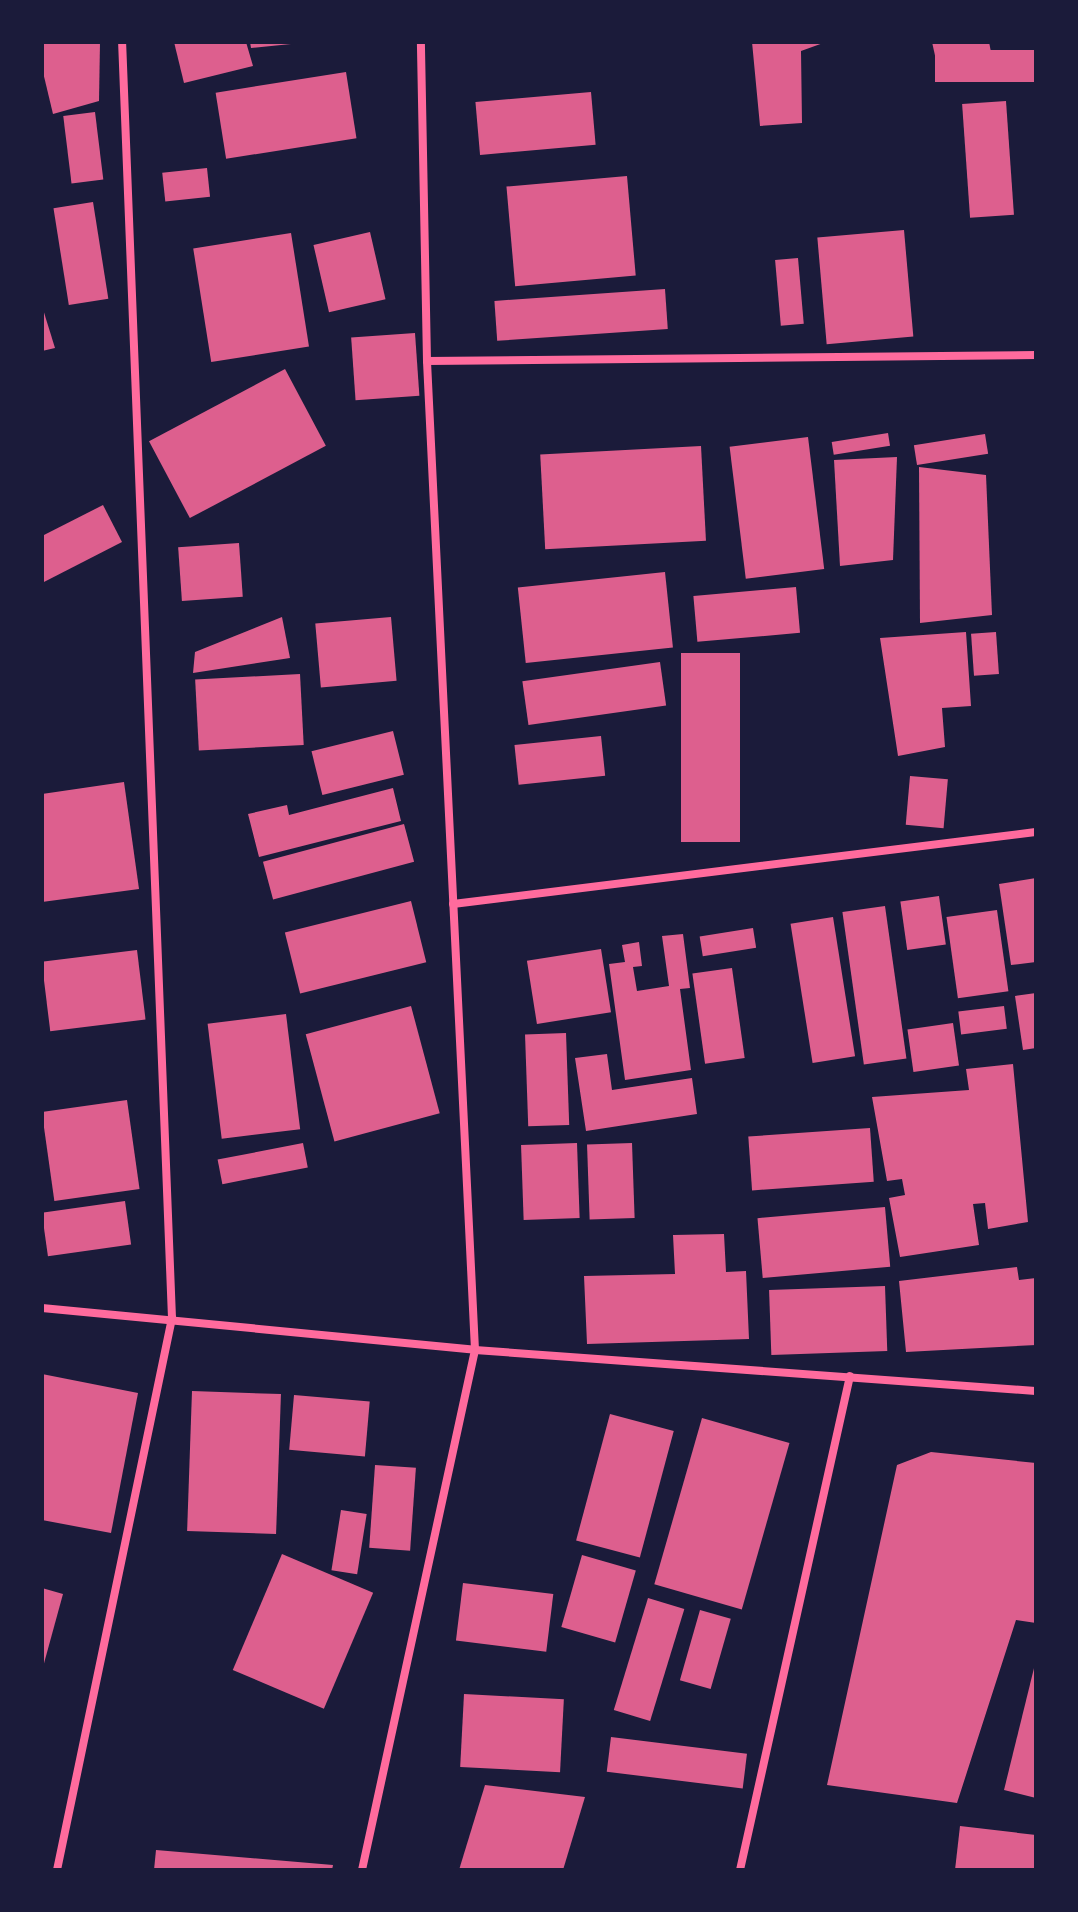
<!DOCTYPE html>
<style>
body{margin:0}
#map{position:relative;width:1078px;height:1912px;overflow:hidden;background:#1b1b3a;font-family:"Roboto Condensed",sans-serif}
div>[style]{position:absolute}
.building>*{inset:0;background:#dd5f8e;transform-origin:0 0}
.minor>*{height:8px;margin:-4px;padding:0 4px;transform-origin:4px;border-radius:4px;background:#ff6b9d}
span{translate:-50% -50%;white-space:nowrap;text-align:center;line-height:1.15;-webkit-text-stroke:8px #1b1b3a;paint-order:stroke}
.frame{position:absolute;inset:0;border:44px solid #1b1b3a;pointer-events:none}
</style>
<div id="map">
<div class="building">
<div style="clip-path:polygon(42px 42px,100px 42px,99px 101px,53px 114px,42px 68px)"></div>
<div style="clip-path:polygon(174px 42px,246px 42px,253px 66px,184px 83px)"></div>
<div style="clip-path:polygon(250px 42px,291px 42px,291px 44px,251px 48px)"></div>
<div style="clip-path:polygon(752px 42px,826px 42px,801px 51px,802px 123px,760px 126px)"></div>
<div style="clip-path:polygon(932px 42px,989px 42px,992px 57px,938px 69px)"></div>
<div style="left:1036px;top:50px;width:32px;height:101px;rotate:90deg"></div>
<div style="left:346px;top:72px;width:67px;height:132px;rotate:81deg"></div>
<div style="left:591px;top:92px;width:53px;height:116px;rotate:85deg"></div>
<div style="left:1006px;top:101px;width:114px;height:44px;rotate:86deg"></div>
<div style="left:95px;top:112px;width:68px;height:32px;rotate:83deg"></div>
<div style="left:207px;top:168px;width:29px;height:45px;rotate:84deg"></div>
<div style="left:627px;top:176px;width:100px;height:121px;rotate:85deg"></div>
<div style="left:93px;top:202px;width:98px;height:40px;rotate:81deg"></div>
<div style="left:904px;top:230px;width:107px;height:87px;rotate:85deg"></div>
<div style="left:370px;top:232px;width:69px;height:58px;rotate:77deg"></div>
<div style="left:291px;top:233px;width:115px;height:99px;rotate:81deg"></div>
<div style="left:798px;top:258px;width:66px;height:23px;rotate:85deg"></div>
<div style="left:665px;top:289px;width:40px;height:171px;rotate:86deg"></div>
<div style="clip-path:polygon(42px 306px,55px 348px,42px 351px)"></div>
<div style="left:415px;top:333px;width:63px;height:64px;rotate:86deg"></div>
<div style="left:285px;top:369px;width:87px;height:154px;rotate:62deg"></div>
<div style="left:888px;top:433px;width:13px;height:57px;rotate:81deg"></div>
<div style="left:985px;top:434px;width:20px;height:72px;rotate:81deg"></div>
<div style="left:808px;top:437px;width:133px;height:79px;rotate:83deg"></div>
<div style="left:701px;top:446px;width:95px;height:161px;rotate:87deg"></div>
<div style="clip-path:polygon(897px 457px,893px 560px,840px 566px,834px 460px)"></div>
<div style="clip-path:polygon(919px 467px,986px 475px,992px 615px,920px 623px)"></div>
<div style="clip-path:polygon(103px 505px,122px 542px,42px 583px,42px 536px)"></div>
<div style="left:239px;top:543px;width:54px;height:61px;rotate:86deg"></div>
<div style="left:665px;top:572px;width:76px;height:148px;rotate:84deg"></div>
<div style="left:796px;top:587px;width:46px;height:103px;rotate:85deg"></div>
<div style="clip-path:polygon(282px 617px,290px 658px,193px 673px,195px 652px)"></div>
<div style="left:391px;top:617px;width:64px;height:76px;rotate:85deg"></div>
<div style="clip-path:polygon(966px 632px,971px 706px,942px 708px,945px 747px,898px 756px,880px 638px)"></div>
<div style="left:996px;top:632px;width:42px;height:25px;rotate:86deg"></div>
<div style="left:681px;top:653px;width:59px;height:189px"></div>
<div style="left:660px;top:662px;width:44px;height:139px;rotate:82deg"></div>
<div style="left:300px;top:674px;width:71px;height:105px;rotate:87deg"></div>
<div style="left:393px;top:731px;width:45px;height:84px;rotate:76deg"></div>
<div style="left:601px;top:736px;width:40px;height:87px;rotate:84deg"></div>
<div style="left:910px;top:776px;width:38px;height:49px;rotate:5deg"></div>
<div style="clip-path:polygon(124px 782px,139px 889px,42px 902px,42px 794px)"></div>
<div style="clip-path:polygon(393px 788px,401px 821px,259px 857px,248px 814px,287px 805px,289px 815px)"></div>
<div style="left:404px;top:824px;width:39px;height:146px;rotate:75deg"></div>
<div style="clip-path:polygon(1036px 878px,1036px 962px,1011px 965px,999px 884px)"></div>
<div style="left:939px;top:896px;width:49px;height:39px;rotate:82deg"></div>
<div style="left:411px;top:901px;width:63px;height:130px;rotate:76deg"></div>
<div style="left:885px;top:906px;width:154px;height:43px;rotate:82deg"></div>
<div style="left:997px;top:910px;width:82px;height:51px;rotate:82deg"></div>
<div style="left:833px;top:917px;width:141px;height:43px;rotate:81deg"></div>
<div style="left:753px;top:928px;width:20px;height:54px;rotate:81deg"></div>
<div style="clip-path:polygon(683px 934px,690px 988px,680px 989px,691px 1070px,625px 1080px,609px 964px,625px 962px,622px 945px,639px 942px,642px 966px,633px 967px,637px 991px,669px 986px,662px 936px)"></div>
<div style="left:601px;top:949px;width:64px;height:75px;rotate:81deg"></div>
<div style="left:137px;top:950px;width:70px;height:96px;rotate:83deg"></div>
<div style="left:732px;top:968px;width:91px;height:40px;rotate:82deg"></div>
<div style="clip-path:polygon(1036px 993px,1036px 1048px,1023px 1050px,1015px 996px)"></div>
<div style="left:411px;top:1006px;width:111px;height:109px;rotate:75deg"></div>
<div style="left:1004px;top:1006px;width:23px;height:46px;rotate:83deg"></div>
<div style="left:286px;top:1014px;width:116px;height:79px;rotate:83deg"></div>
<div style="left:953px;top:1023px;width:43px;height:46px;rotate:82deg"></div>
<div style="left:566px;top:1033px;width:92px;height:41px;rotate:88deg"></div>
<div style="clip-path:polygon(607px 1054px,612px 1090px,692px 1078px,697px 1114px,586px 1131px,575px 1058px)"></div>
<div style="clip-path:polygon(1013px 1064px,1028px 1222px,988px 1229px,985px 1203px,973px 1204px,979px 1245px,900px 1257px,889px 1198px,905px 1195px,902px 1179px,887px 1181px,872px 1097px,969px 1090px,966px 1069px)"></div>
<div style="left:127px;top:1100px;width:90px;height:86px;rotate:82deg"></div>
<div style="left:870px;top:1128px;width:54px;height:122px;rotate:86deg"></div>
<div style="left:303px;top:1143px;width:25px;height:87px;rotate:79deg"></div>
<div style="left:577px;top:1143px;width:75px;height:56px;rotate:88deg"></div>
<div style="left:632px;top:1143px;width:75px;height:45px;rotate:88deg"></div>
<div style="left:125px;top:1201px;width:44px;height:84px;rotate:82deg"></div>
<div style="left:885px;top:1207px;width:60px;height:128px;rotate:85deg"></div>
<div style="clip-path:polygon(724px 1234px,726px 1272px,746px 1271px,749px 1339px,587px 1344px,584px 1276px,675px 1274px,673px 1235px)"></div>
<div style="clip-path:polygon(1017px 1267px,1019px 1280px,1036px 1278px,1036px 1345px,906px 1352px,899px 1281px)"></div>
<div style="left:885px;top:1286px;width:65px;height:116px;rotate:88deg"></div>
<div style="clip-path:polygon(42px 1374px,138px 1393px,111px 1533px,42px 1520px)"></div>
<div style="left:192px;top:1391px;width:89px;height:140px;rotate:2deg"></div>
<div style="left:294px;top:1395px;width:76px;height:55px;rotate:5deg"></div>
<div style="left:610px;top:1414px;width:66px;height:131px;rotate:15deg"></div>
<div style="left:702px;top:1418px;width:91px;height:173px;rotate:16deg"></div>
<div style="clip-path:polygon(931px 1452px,1036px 1463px,1036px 1623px,1016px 1620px,957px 1803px,827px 1785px,897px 1465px)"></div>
<div style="left:375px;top:1465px;width:41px;height:83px;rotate:4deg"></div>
<div style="left:341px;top:1510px;width:26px;height:61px;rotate:9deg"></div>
<div style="left:282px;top:1554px;width:99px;height:126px;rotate:23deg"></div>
<div style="left:582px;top:1555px;width:56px;height:75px;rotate:16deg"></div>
<div style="left:463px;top:1583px;width:91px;height:58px;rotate:7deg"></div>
<div style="clip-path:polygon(42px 1588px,63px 1594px,43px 1667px,42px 1667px)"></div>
<div style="left:648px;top:1598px;width:38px;height:117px;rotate:17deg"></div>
<div style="left:700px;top:1610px;width:32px;height:73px;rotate:16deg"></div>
<div style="clip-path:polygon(1036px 1660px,1036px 1798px,1004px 1790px)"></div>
<div style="left:464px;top:1694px;width:100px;height:73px;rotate:3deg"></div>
<div style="left:611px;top:1737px;width:137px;height:35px;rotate:7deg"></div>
<div style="clip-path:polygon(485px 1785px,585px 1797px,563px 1870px,459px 1870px)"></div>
<div style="clip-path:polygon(960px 1826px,1036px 1835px,1036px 1870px,955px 1870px)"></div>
<div style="clip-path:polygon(156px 1850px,333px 1865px,332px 1870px,154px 1870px)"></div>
</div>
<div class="minor">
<div style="left:427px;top:361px;width:609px;rotate:-0.56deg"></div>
<div style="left:453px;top:904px;width:587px;rotate:-7.04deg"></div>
<div style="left:42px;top:1308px;width:435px;rotate:5.5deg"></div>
<div style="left:475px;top:1350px;width:562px;rotate:4.18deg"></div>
<div style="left:57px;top:1870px;width:564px;rotate:-78.23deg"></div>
<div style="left:172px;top:1318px;width:1277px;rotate:-92.24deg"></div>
<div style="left:362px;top:1870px;width:532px;rotate:-77.74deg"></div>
<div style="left:475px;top:1350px;width:990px;rotate:-92.78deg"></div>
<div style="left:427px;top:361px;width:319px;rotate:-91.1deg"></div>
<div style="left:740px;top:1870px;width:506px;rotate:-77.45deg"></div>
</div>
<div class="frame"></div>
</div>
